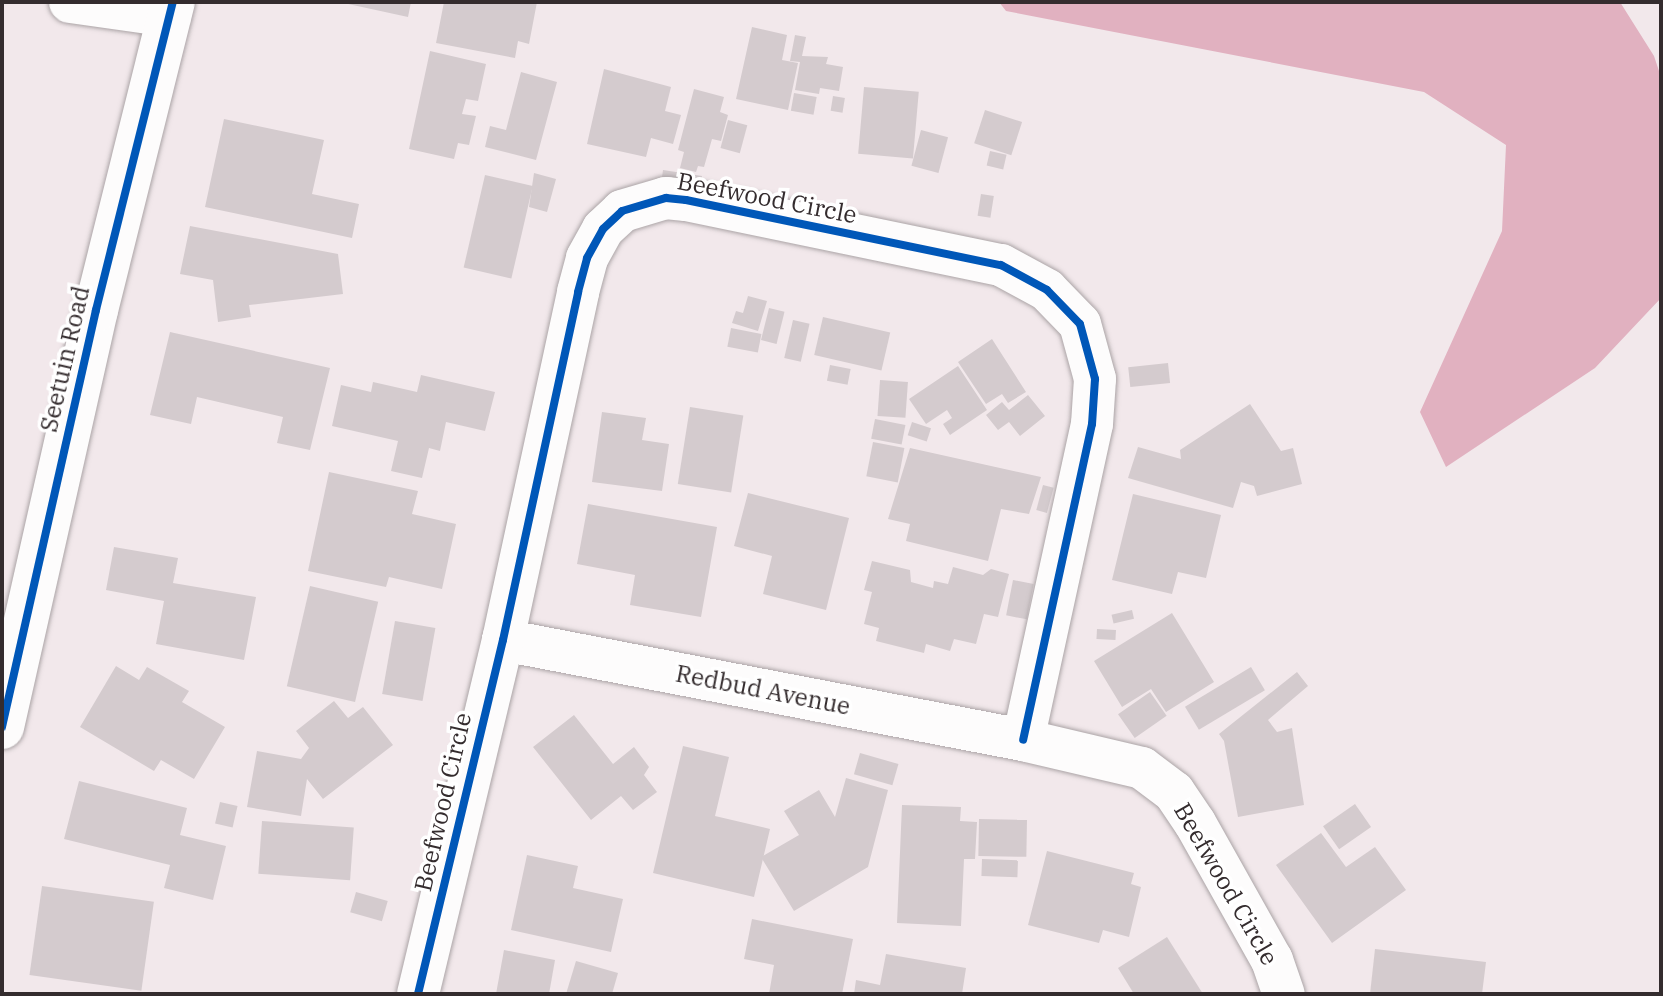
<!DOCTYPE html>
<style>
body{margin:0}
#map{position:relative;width:1663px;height:996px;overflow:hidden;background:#f2e8eb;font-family:"IBM Plex Serif",serif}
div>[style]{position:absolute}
.water>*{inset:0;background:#e1b1c0}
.building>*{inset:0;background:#d4cbce;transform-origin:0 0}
.roads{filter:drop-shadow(0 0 2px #aba4a6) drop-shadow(0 0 2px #aba4a6)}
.minor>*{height:42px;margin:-21px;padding:0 21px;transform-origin:21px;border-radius:21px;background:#fdfcfc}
.tertiary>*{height:44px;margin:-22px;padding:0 22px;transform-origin:22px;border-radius:22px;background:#fdfcfc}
.cycleway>*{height:8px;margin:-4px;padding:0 4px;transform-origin:4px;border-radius:4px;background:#0057b8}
span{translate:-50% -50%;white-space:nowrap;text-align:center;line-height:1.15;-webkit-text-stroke:7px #fff;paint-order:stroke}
.street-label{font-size:24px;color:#342c2e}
.frame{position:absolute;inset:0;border:4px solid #342c2e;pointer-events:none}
</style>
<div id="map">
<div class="water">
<div style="clip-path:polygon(999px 2px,1620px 2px,1654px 56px,1661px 77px,1661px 298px,1595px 368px,1446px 467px,1420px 412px,1502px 231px,1506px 145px,1424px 92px,1006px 11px)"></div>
</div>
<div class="building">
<div style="clip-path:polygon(339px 2px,411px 2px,408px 17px)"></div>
<div style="clip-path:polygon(444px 2px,537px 2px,529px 44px,518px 41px,515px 58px,436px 43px)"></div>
<div style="clip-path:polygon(752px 27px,787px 35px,782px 60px,798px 63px,788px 110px,736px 99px)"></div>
<div style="clip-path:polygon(795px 35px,806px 37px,802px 56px,828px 57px,826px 64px,843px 67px,839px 91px,820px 88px,819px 94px,795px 90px,800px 62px,790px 61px)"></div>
<div style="clip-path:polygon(430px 51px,486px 64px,478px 101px,466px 99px,462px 114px,476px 116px,469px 145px,458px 143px,454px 159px,409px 149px)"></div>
<div style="clip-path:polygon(604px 69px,671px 87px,665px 111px,681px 115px,673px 144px,651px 138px,646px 157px,587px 144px)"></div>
<div style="clip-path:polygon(521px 72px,557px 82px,536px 160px,485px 147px,490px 126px,506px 130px)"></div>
<div style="left:864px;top:87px;width:55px;height:67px;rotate:5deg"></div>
<div style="clip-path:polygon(694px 89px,724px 97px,720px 112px,728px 115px,721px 141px,712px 139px,704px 167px,698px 166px,696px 172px,680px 168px,684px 152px,678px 150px)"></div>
<div style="left:794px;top:93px;width:23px;height:18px;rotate:10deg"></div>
<div style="left:833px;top:96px;width:12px;height:15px;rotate:9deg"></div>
<div style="left:985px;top:110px;width:39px;height:35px;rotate:18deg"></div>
<div style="clip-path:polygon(224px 119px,324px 140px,312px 194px,359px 204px,352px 238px,205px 207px)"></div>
<div style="left:728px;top:120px;width:20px;height:29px;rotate:15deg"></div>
<div style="left:921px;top:130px;width:28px;height:37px;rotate:15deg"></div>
<div style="left:990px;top:151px;width:17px;height:15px;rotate:13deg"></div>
<div style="clip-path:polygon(663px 170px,702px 176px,700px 192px,660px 191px)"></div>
<div style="clip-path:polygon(534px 173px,556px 179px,547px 212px,529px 207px)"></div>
<div style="left:485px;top:175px;width:49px;height:95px;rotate:13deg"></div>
<div style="left:981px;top:194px;width:13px;height:22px;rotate:9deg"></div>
<div style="clip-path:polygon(190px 226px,338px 254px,343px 294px,249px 305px,251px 317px,218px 322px,213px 280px,180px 274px)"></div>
<div style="clip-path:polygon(748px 296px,767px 301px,758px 331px,732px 323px,736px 311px,743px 313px)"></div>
<div style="left:769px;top:308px;width:16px;height:33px;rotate:14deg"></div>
<div style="left:823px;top:317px;width:69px;height:39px;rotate:13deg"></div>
<div style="left:793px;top:320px;width:17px;height:39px;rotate:13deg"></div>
<div style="left:731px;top:328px;width:31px;height:19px;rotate:11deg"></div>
<div style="clip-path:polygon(170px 332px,330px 368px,310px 450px,277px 443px,283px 417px,197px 397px,191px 424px,150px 415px)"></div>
<div style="clip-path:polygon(992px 339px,1026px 392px,1008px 403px,1002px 394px,986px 404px,958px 362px)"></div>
<div style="left:1168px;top:363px;width:20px;height:40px;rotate:84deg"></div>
<div style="left:830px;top:365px;width:21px;height:16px;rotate:11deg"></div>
<div style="clip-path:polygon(958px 366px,987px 410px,950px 435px,943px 424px,952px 418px,947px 410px,926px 424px,909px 399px)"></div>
<div style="clip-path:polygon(421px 375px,495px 392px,485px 431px,446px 422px,440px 451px,429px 448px,422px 478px,391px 471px,398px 441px,332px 426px,341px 385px,371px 392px,373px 382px,417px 392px)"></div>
<div style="left:880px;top:380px;width:28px;height:36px;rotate:4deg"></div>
<div style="clip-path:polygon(1028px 395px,1045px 416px,1020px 436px,1009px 422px,998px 430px,986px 415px,1002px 402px,1009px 410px)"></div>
<div style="clip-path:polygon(1250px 404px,1281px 451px,1293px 448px,1302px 484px,1257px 496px,1254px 486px,1241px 482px,1233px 508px,1128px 478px,1138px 447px,1181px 459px,1180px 450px)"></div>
<div style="left:690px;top:407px;width:54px;height:78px;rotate:9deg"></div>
<div style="clip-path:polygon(602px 412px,646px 418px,642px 440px,669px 444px,662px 491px,592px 482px)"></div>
<div style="left:875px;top:419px;width:31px;height:20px;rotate:11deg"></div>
<div style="left:912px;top:422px;width:20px;height:14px;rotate:18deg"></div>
<div style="left:873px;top:442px;width:32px;height:35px;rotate:11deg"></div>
<div style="clip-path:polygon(910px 448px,1041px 477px,1029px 514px,1001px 509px,988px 561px,906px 541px,910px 524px,888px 519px)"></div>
<div style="clip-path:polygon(329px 472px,418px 491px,412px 514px,456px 524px,442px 589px,389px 577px,386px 587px,308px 571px)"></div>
<div style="left:1043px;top:485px;width:11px;height:26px;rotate:15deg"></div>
<div style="clip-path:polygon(748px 493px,849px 518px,826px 610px,763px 594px,772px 556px,734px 546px)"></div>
<div style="clip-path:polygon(1133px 494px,1221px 515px,1206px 578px,1178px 572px,1172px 594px,1112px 580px)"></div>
<div style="clip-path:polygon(588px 504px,717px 527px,701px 617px,630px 605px,635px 575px,577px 564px)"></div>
<div style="clip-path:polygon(114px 547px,178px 558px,173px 583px,256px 597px,244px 660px,156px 644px,164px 601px,106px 590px)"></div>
<div style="clip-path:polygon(872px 561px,910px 570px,911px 582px,933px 588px,934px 581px,948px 584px,953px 567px,983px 575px,991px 569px,1009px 574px,998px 617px,984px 614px,976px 644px,954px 639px,950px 651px,926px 644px,924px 653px,876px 641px,879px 628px,864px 624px,872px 592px,864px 590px)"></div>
<div style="left:1013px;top:580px;width:21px;height:36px;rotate:11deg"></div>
<div style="left:310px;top:586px;width:70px;height:103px;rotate:13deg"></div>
<div style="left:1132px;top:610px;width:9px;height:21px;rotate:77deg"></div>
<div style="clip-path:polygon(1172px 613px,1214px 682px,1166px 712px,1151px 689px,1122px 707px,1094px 661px)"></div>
<div style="left:395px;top:621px;width:41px;height:74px;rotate:10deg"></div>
<div style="left:1097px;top:629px;width:19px;height:10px;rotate:3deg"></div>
<div style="clip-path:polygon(116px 666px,139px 680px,147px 667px,189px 691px,182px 702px,225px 727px,194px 779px,161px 760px,154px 771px,80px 727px)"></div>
<div style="left:1251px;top:667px;width:27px;height:77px;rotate:59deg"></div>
<div style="clip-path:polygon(1297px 672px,1308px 686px,1268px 720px,1277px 732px,1292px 728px,1304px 805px,1238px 817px,1224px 741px,1219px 734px)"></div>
<div style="left:1150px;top:692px;width:29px;height:39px;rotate:55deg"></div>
<div style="clip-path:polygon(334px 701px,348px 718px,363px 707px,393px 745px,323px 799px,307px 779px,301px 816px,247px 807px,257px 751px,301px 759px,309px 748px,296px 731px)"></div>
<div style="clip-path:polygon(574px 715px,613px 764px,634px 747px,649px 767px,644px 775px,657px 792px,633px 810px,621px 796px,591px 820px,533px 747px)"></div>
<div style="clip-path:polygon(683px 746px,729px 757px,715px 816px,770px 829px,754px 897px,653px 873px)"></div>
<div style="left:860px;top:753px;width:40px;height:22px;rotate:16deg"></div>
<div style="clip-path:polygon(846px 778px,888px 790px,868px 867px,794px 911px,761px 857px,799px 835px,784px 811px,819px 790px,835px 817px)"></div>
<div style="clip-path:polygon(79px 781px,187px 808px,180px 835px,226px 846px,213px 900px,164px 888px,170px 865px,64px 839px)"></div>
<div style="left:220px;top:802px;width:18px;height:22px;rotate:13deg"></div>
<div style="left:1355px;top:804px;width:28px;height:39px;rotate:55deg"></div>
<div style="clip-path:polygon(902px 805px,961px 807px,960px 821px,977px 822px,975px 859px,964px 859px,961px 926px,897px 923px)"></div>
<div style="left:979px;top:819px;width:48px;height:37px;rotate:1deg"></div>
<div style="left:262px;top:821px;width:92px;height:53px;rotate:4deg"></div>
<div style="clip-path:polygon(1321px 833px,1346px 867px,1375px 847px,1406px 890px,1332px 943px,1276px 865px)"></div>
<div style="clip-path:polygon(1047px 851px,1134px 873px,1131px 884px,1141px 887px,1129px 937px,1103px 930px,1099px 943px,1028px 925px)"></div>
<div style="clip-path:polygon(527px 855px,578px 866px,573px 888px,623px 899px,611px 952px,511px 930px)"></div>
<div style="left:982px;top:859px;width:36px;height:17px;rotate:2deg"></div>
<div style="left:42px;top:886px;width:113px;height:90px;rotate:8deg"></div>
<div style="left:356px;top:892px;width:33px;height:21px;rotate:16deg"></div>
<div style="clip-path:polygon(752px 919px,853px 939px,842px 994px,769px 994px,774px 965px,744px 959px)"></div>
<div style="clip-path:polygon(1167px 937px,1203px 994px,1134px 994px,1118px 968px)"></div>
<div style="clip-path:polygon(1375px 949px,1486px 962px,1482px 994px,1370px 994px)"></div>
<div style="clip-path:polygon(504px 950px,555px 960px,549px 994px,496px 994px)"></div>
<div style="clip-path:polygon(886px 954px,966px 968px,962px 994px,854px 994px,856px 980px,880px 985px)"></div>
<div style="clip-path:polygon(576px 961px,618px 973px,612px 994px,566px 994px)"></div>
</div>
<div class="roads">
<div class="minor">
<div style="left:70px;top:2px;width:101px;rotate:8deg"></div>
<div style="left:503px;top:640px;width:530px;rotate:10.89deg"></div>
<div style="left:1023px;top:740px;width:122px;rotate:13.2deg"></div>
<div style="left:1142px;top:768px;width:40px;rotate:37deg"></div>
<div style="left:1174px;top:792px;width:37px;rotate:56deg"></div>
<div style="left:1195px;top:823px;width:157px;rotate:60.7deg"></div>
<div style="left:1272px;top:960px;width:36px;rotate:71deg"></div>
<div style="left:418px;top:994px;width:364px;rotate:-76.5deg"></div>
<div style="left:503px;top:640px;width:356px;rotate:-77.8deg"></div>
<div style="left:578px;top:292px;width:35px;rotate:-75deg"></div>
<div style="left:587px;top:258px;width:33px;rotate:-61deg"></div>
<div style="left:603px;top:229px;width:26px;rotate:-43deg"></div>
<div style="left:622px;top:211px;width:46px;rotate:-16.5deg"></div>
<div style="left:666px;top:198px;width:20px;rotate:6deg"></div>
<div style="left:686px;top:200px;width:322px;rotate:11.7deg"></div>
<div style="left:1001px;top:265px;width:52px;rotate:28.5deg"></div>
<div style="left:1047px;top:290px;width:47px;rotate:45.9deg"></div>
<div style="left:1080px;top:324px;width:57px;rotate:74.7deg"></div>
<div style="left:1095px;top:379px;width:45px;rotate:93.8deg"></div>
<div style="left:1092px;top:424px;width:323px;rotate:102.3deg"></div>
</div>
<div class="tertiary">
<div style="left:2px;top:727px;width:427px;rotate:-77.3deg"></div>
<div style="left:96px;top:310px;width:317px;rotate:-76deg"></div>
</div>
</div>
<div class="cycleway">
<div style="left:2px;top:727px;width:427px;rotate:-77.3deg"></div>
<div style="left:96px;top:310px;width:317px;rotate:-76deg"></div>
<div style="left:418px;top:994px;width:364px;rotate:-76.5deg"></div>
<div style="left:503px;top:640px;width:356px;rotate:-77.8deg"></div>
<div style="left:578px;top:292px;width:35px;rotate:-75deg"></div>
<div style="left:587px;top:258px;width:33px;rotate:-61deg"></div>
<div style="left:603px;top:229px;width:26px;rotate:-43deg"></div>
<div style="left:622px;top:211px;width:46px;rotate:-16.5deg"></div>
<div style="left:666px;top:198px;width:20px;rotate:6deg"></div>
<div style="left:686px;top:200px;width:322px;rotate:11.7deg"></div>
<div style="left:1001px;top:265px;width:52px;rotate:28.5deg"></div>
<div style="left:1047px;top:290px;width:47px;rotate:45.9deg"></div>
<div style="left:1080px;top:324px;width:57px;rotate:74.7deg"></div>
<div style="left:1095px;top:379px;width:45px;rotate:93.8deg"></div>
<div style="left:1092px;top:424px;width:323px;rotate:102.3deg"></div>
</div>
<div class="street-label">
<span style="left:767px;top:198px;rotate:11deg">Beefwood Circle</span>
<span style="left:65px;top:359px;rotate:-77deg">Seetuin Road</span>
<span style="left:763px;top:690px;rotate:11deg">Redbud Avenue</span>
<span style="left:443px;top:802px;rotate:-77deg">Beefwood Circle</span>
<span style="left:1226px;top:884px;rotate:60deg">Beefwood Circle</span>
</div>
<div class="frame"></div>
</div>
